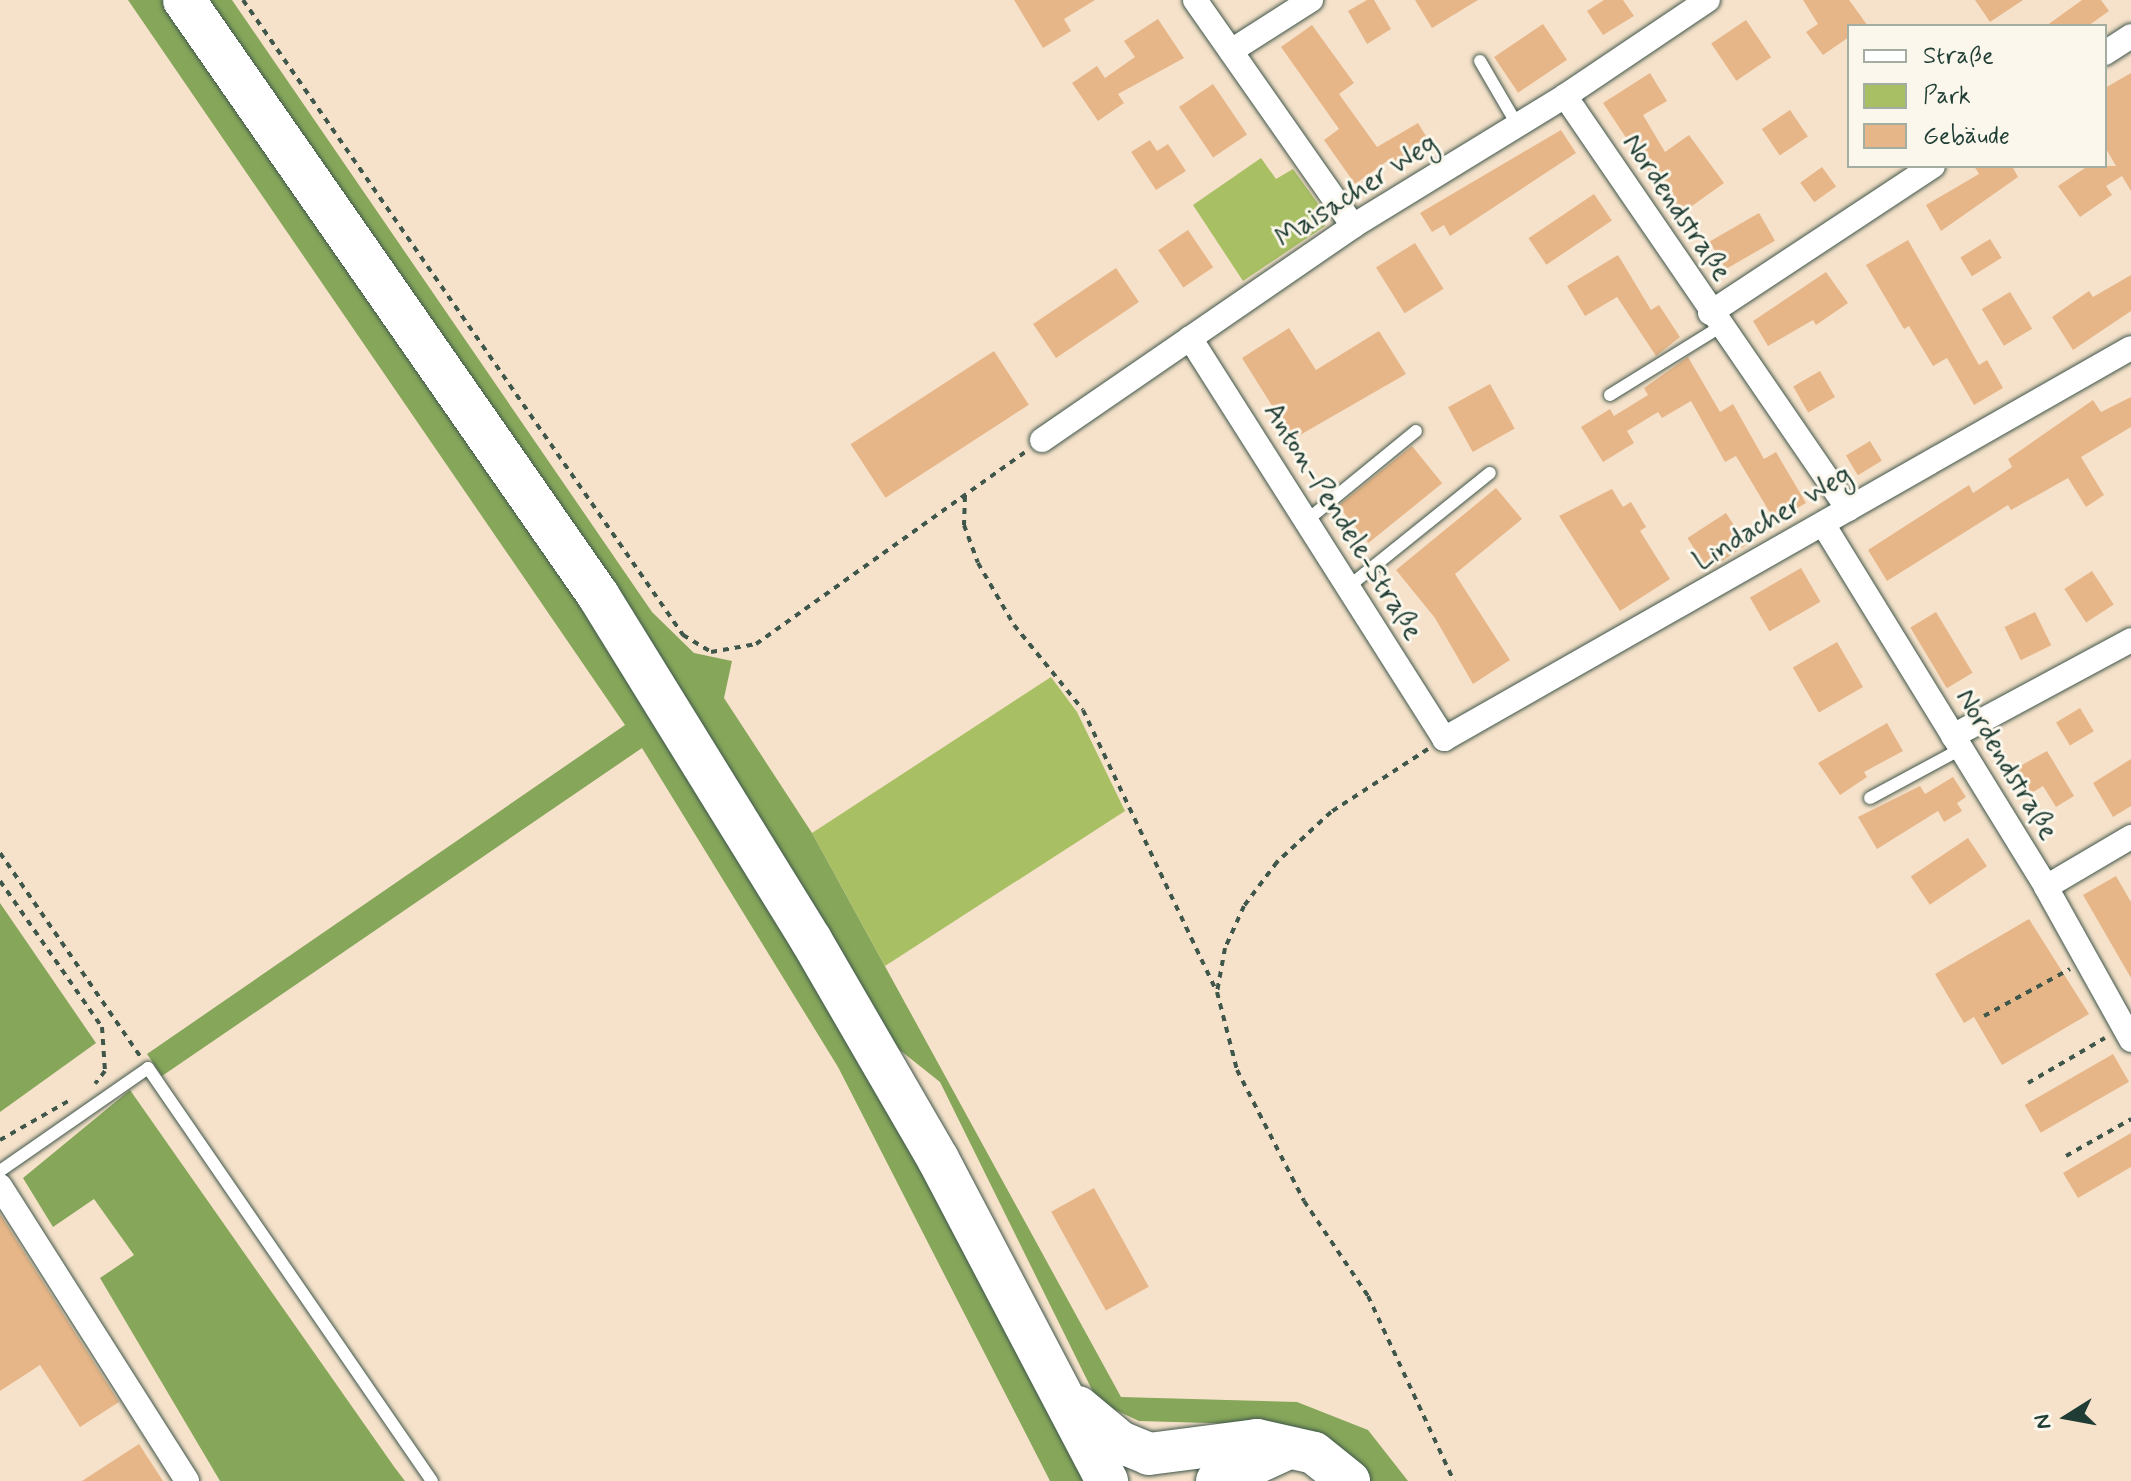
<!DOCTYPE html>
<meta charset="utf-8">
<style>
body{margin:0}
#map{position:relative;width:2131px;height:1481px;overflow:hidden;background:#f6e2ca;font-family:Mynerve,sans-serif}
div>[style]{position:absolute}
.green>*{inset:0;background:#a8bf64}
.forest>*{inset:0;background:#86a65a}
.building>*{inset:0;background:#e7b688;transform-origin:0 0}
.path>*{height:4px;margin-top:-2px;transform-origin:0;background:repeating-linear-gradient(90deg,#3f564a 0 6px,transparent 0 12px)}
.roads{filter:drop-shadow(0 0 2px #3f564a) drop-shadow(0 0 2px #3f564a)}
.service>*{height:12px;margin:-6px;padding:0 6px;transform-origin:6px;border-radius:6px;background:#fff}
.minor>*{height:24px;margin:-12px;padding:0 12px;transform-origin:12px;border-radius:12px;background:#fff}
.trunk>*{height:42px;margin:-21px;padding:0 21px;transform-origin:21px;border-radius:21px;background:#fff}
span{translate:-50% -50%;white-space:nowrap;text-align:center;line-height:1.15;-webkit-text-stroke:6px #fbf7ec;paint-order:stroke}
.street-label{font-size:28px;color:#1f3d34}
.legend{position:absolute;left:1847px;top:24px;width:260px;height:144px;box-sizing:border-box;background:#fbf7ec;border:2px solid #a3ada2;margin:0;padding:10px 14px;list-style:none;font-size:24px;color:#1f3d34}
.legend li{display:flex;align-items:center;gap:16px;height:40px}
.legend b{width:40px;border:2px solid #a3ada2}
.north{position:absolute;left:2027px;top:1377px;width:80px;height:80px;-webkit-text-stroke:6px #fbf7ec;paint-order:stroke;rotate:259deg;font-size:22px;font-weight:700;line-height:32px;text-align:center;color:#1f3d34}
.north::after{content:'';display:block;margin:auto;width:28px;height:36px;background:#1f3d34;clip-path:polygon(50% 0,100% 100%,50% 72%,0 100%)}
</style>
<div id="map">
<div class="green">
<div style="clip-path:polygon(1261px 158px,1276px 179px,1293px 169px,1324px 212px,1325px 226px,1243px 281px,1193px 205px)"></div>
<div style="clip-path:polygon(1051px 677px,1077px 712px,1125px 811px,885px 966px,812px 833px)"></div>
</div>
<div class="forest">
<div style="clip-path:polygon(128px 0,170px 0,588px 605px,872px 1065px,1094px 1481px,1050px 1481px,838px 1067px,642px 748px,162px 1076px,147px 1054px,625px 725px)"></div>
<div style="clip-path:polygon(206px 0,232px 0,652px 612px,694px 653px,732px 661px,724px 698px,812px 833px,1121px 1397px,1297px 1402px,1368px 1430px,1408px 1481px,1366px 1481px,1281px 1425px,1139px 1421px,1098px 1402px,940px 1082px,896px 1047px)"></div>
<div style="clip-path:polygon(0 903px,96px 1043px,0 1112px)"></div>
<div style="clip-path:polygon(130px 1090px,395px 1468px,405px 1481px,220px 1481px,100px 1278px,134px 1255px,94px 1199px,53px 1227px,23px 1178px)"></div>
</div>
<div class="building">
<div style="clip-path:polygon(1014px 0,1095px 0,1064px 19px,1071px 31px,1043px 48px)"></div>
<div style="clip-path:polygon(1367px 0,1374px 0,1391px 29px,1367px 44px,1348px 11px)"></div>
<div style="clip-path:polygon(1415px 0,1478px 0,1432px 28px)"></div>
<div style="clip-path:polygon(1604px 0,1623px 0,1634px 16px,1603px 35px,1587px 11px)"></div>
<div style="clip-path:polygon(1803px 0,1849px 0,1868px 26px,1849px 26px,1849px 37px,1823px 55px,1806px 32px,1818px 24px)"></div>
<div style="clip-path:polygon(1975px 0,2023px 0,1990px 22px)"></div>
<div style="clip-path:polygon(2082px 0,2101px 0,2109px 11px,2088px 26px,2046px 26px)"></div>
<div style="clip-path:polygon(1158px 19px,1184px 58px,1118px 94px,1124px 103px,1098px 121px,1072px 83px,1097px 66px,1105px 78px,1135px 57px,1124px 41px)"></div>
<div style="left:1746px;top:20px;width:45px;height:42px;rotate:56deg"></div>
<div style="left:1543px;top:24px;width:43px;height:59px;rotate:56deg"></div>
<div style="clip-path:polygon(1312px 25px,1354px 83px,1339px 94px,1377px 147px,1418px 123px,1432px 146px,1398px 166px,1393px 157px,1355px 184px,1324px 140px,1339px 129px,1281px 47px)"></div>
<div style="clip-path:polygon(1650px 73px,1667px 101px,1643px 115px,1665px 152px,1689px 135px,1724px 183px,1678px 216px,1603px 103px)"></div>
<div style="clip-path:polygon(2131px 73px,2131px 191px,2122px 176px,2106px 186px,2112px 195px,2080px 217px,2058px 186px,2088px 166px,2116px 166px,2105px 147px,2105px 88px)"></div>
<div style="left:1213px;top:84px;width:61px;height:41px;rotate:56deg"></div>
<div style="left:1790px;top:110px;width:32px;height:34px;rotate:56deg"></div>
<div style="clip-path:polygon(1561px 130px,1576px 153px,1450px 236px,1444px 225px,1432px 232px,1420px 213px)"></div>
<div style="clip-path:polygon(1150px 140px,1157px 151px,1168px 144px,1186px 171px,1156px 190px,1131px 152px)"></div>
<div style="clip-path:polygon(1974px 166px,2012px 166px,2018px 177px,1941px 231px,1926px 205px,1979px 174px)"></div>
<div style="left:1822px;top:167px;width:24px;height:27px;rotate:54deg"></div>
<div style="left:1594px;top:194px;width:32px;height:79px;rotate:56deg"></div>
<div style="left:1759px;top:213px;width:32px;height:57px;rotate:60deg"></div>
<div style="left:1188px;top:230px;width:45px;height:36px;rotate:56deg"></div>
<div style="left:1990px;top:239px;width:22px;height:35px;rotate:58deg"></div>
<div style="clip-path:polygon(1908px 240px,1979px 365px,1987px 360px,2003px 388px,1974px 405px,1947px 358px,1933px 366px,1909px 326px,1904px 329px,1866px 265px)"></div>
<div style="left:1415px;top:243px;width:54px;height:46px;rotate:58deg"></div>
<div style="clip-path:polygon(1618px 255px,1651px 310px,1659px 305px,1680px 337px,1656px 356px,1617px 297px,1585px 316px,1567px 286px)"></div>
<div style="left:1116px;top:268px;width:41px;height:100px;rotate:56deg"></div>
<div style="clip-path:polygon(1826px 272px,1848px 303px,1816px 325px,1813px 320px,1768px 346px,1753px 321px)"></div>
<div style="clip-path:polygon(2131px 275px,2131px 311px,2073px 350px,2052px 317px,2089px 291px,2093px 297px)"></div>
<div style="left:2010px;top:292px;width:43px;height:33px;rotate:59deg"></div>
<div style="clip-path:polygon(1289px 328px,1316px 370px,1379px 331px,1406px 374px,1293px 439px,1242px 358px)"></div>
<div style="left:994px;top:351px;width:64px;height:171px;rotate:57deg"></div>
<div style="clip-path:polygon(1688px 357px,1720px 412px,1733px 404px,1764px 459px,1776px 452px,1806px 503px,1775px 521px,1736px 456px,1725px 462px,1691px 401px,1662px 418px,1658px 412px,1627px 431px,1634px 443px,1603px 462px,1581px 427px,1610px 409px,1614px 416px,1648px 395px,1644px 388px)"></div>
<div style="left:1820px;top:371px;width:30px;height:31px;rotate:60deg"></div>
<div style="left:1490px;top:384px;width:51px;height:48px;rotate:61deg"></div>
<div style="clip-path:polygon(2131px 397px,2131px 427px,2081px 457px,2104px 495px,2086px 507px,2068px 478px,2011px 510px,2008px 505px,1887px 581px,1868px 550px,1969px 485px,1973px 493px,2012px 467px,2008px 459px,2093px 400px,2101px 412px)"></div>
<div style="left:1870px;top:441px;width:23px;height:28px;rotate:59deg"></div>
<div style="left:1412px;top:446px;width:48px;height:95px;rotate:51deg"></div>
<div style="clip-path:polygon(1496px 488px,1522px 519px,1455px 574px,1510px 660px,1473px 684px,1435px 618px,1396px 570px)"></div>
<div style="clip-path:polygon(1612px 489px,1623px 507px,1631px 502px,1646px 527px,1640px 531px,1670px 579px,1620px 611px,1559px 516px)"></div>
<div style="left:1726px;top:513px;width:38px;height:46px;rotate:57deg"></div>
<div style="left:1801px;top:568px;width:39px;height:59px;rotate:60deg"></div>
<div style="left:2092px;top:571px;width:40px;height:33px;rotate:57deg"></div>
<div style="left:1936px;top:612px;width:71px;height:30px;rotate:59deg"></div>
<div style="left:2035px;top:612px;width:37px;height:34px;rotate:64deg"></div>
<div style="left:1837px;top:642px;width:52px;height:51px;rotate:60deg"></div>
<div style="left:2080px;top:708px;width:27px;height:28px;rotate:59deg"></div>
<div style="clip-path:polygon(1887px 723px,1903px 751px,1864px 772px,1867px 777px,1840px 795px,1818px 763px)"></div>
<div style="clip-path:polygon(2047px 751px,2074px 796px,2056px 807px,2043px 786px,2025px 797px,2011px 771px)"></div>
<div style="clip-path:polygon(2131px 759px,2131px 806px,2113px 817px,2093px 783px)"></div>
<div style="clip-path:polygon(1953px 777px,1966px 797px,1957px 803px,1962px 811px,1944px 822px,1938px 811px,1877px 849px,1858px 817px,1920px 786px,1925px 794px)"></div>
<div style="left:1968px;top:838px;width:34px;height:69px;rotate:56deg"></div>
<div style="clip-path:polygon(2116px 876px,2131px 902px,2131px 978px,2083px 895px)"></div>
<div style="clip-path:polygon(2029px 919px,2089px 1014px,2002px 1065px,1974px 1017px,1964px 1023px,1935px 974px)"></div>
<div style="left:2113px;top:1054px;width:32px;height:102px;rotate:60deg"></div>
<div style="clip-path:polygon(2131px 1133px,2131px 1167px,2078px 1198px,2063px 1173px)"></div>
<div style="left:1094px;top:1188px;width:113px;height:49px;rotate:61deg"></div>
<div style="clip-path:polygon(0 1214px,119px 1402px,80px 1427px,40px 1365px,0 1391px)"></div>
<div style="clip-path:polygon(139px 1444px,163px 1481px,82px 1481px)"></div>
</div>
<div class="path">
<div style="left:243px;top:0;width:773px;rotate:55.28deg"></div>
<div style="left:683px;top:635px;width:33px;rotate:31deg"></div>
<div style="left:711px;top:652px;width:46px;rotate:-10.1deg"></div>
<div style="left:756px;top:644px;width:330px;rotate:-35.5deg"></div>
<div style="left:965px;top:496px;width:29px;rotate:92deg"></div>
<div style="left:964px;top:525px;width:40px;rotate:69.8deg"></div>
<div style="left:978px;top:563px;width:72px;rotate:59.9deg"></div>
<div style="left:1014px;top:625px;width:109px;rotate:50.9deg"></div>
<div style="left:1083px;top:710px;width:310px;rotate:64.6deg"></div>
<div style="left:1428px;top:749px;width:116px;rotate:147deg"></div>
<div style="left:1331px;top:812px;width:74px;rotate:137.2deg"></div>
<div style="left:1277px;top:862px;width:55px;rotate:126.9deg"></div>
<div style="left:1244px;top:906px;width:46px;rotate:114.3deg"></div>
<div style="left:1225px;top:948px;width:45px;rotate:100.3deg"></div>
<div style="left:1217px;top:992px;width:81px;rotate:75.6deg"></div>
<div style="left:1237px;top:1070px;width:147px;rotate:62.9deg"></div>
<div style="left:1304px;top:1201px;width:115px;rotate:56deg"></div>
<div style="left:1368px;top:1296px;width:204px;rotate:65.1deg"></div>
<div style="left:0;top:853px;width:247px;rotate:55.4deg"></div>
<div style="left:0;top:881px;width:178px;rotate:55.1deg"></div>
<div style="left:102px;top:1027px;width:44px;rotate:86.1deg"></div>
<div style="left:105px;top:1071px;width:16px;rotate:128deg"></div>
<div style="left:1984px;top:1016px;width:98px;rotate:-28.7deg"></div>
<div style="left:2028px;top:1083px;width:89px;rotate:-30.3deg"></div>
<div style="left:0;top:1140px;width:81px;rotate:-29.7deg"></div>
<div style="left:2066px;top:1156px;width:75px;rotate:-29.6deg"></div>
</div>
<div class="roads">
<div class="service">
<div style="left:1480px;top:61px;width:75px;rotate:59.7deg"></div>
<div style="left:1610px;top:395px;width:129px;rotate:-31.7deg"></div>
<div style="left:1306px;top:521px;width:142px;rotate:-39.3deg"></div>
<div style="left:1348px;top:587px;width:182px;rotate:-38.8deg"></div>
<div style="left:1870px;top:798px;width:103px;rotate:-28.3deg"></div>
<div style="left:0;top:1171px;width:180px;rotate:-34.8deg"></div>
<div style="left:148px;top:1068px;width:501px;rotate:55.49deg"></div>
</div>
<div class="minor">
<div style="left:1195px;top:0;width:276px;rotate:55deg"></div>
<div style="left:1231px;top:51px;width:95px;rotate:-32.5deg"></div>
<div style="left:2105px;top:53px;width:31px;rotate:-33deg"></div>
<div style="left:1565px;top:96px;width:501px;rotate:55.58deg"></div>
<div style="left:1710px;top:313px;width:267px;rotate:-33.4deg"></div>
<div style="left:1190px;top:338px;width:475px;rotate:57.6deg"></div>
<div style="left:1444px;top:739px;width:790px;rotate:-29.65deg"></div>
<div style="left:1042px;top:440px;width:378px;rotate:-34.5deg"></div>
<div style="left:1353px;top:226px;width:249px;rotate:-31.5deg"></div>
<div style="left:1565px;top:96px;width:172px;rotate:-33.9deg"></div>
<div style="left:1823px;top:524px;width:426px;rotate:58.4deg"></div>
<div style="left:2046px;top:887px;width:175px;rotate:60.9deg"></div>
<div style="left:1953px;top:736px;width:202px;rotate:-28.3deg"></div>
<div style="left:2046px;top:887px;width:99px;rotate:-30.5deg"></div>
<div style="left:0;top:1186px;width:349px;rotate:57.6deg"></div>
</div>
<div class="trunk">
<div style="left:184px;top:0;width:725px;rotate:55.17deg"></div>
<div style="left:598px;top:595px;width:405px;rotate:58.3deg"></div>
<div style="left:811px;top:940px;width:253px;rotate:59.9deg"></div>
<div style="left:938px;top:1159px;width:364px;rotate:62.3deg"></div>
<div style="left:1078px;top:1407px;width:55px;rotate:39.8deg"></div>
<div style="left:1120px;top:1442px;width:31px;rotate:22deg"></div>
<div style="left:1149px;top:1454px;width:109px;rotate:-7.4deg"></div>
<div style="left:1257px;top:1440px;width:58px;rotate:12.8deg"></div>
<div style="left:1314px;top:1453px;width:45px;rotate:38.7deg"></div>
<div style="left:1217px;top:1481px;width:74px;rotate:-24.8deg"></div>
</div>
</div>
<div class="street-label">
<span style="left:1357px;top:192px;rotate:-33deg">Maisacher Weg</span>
<span style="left:1676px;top:208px;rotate:56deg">Nordendstraße</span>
<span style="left:1773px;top:519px;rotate:-31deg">Lindacher Weg</span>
<span style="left:1342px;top:522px;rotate:58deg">Anton-Pendele-Straße</span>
<span style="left:2006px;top:765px;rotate:59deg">Nordendstraße</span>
</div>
<ul class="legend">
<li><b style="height:10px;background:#fff"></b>Straße</li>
<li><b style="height:22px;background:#a8bf64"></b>Park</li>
<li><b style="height:22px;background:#e7b688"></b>Gebäude</li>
</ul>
<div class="north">N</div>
</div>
